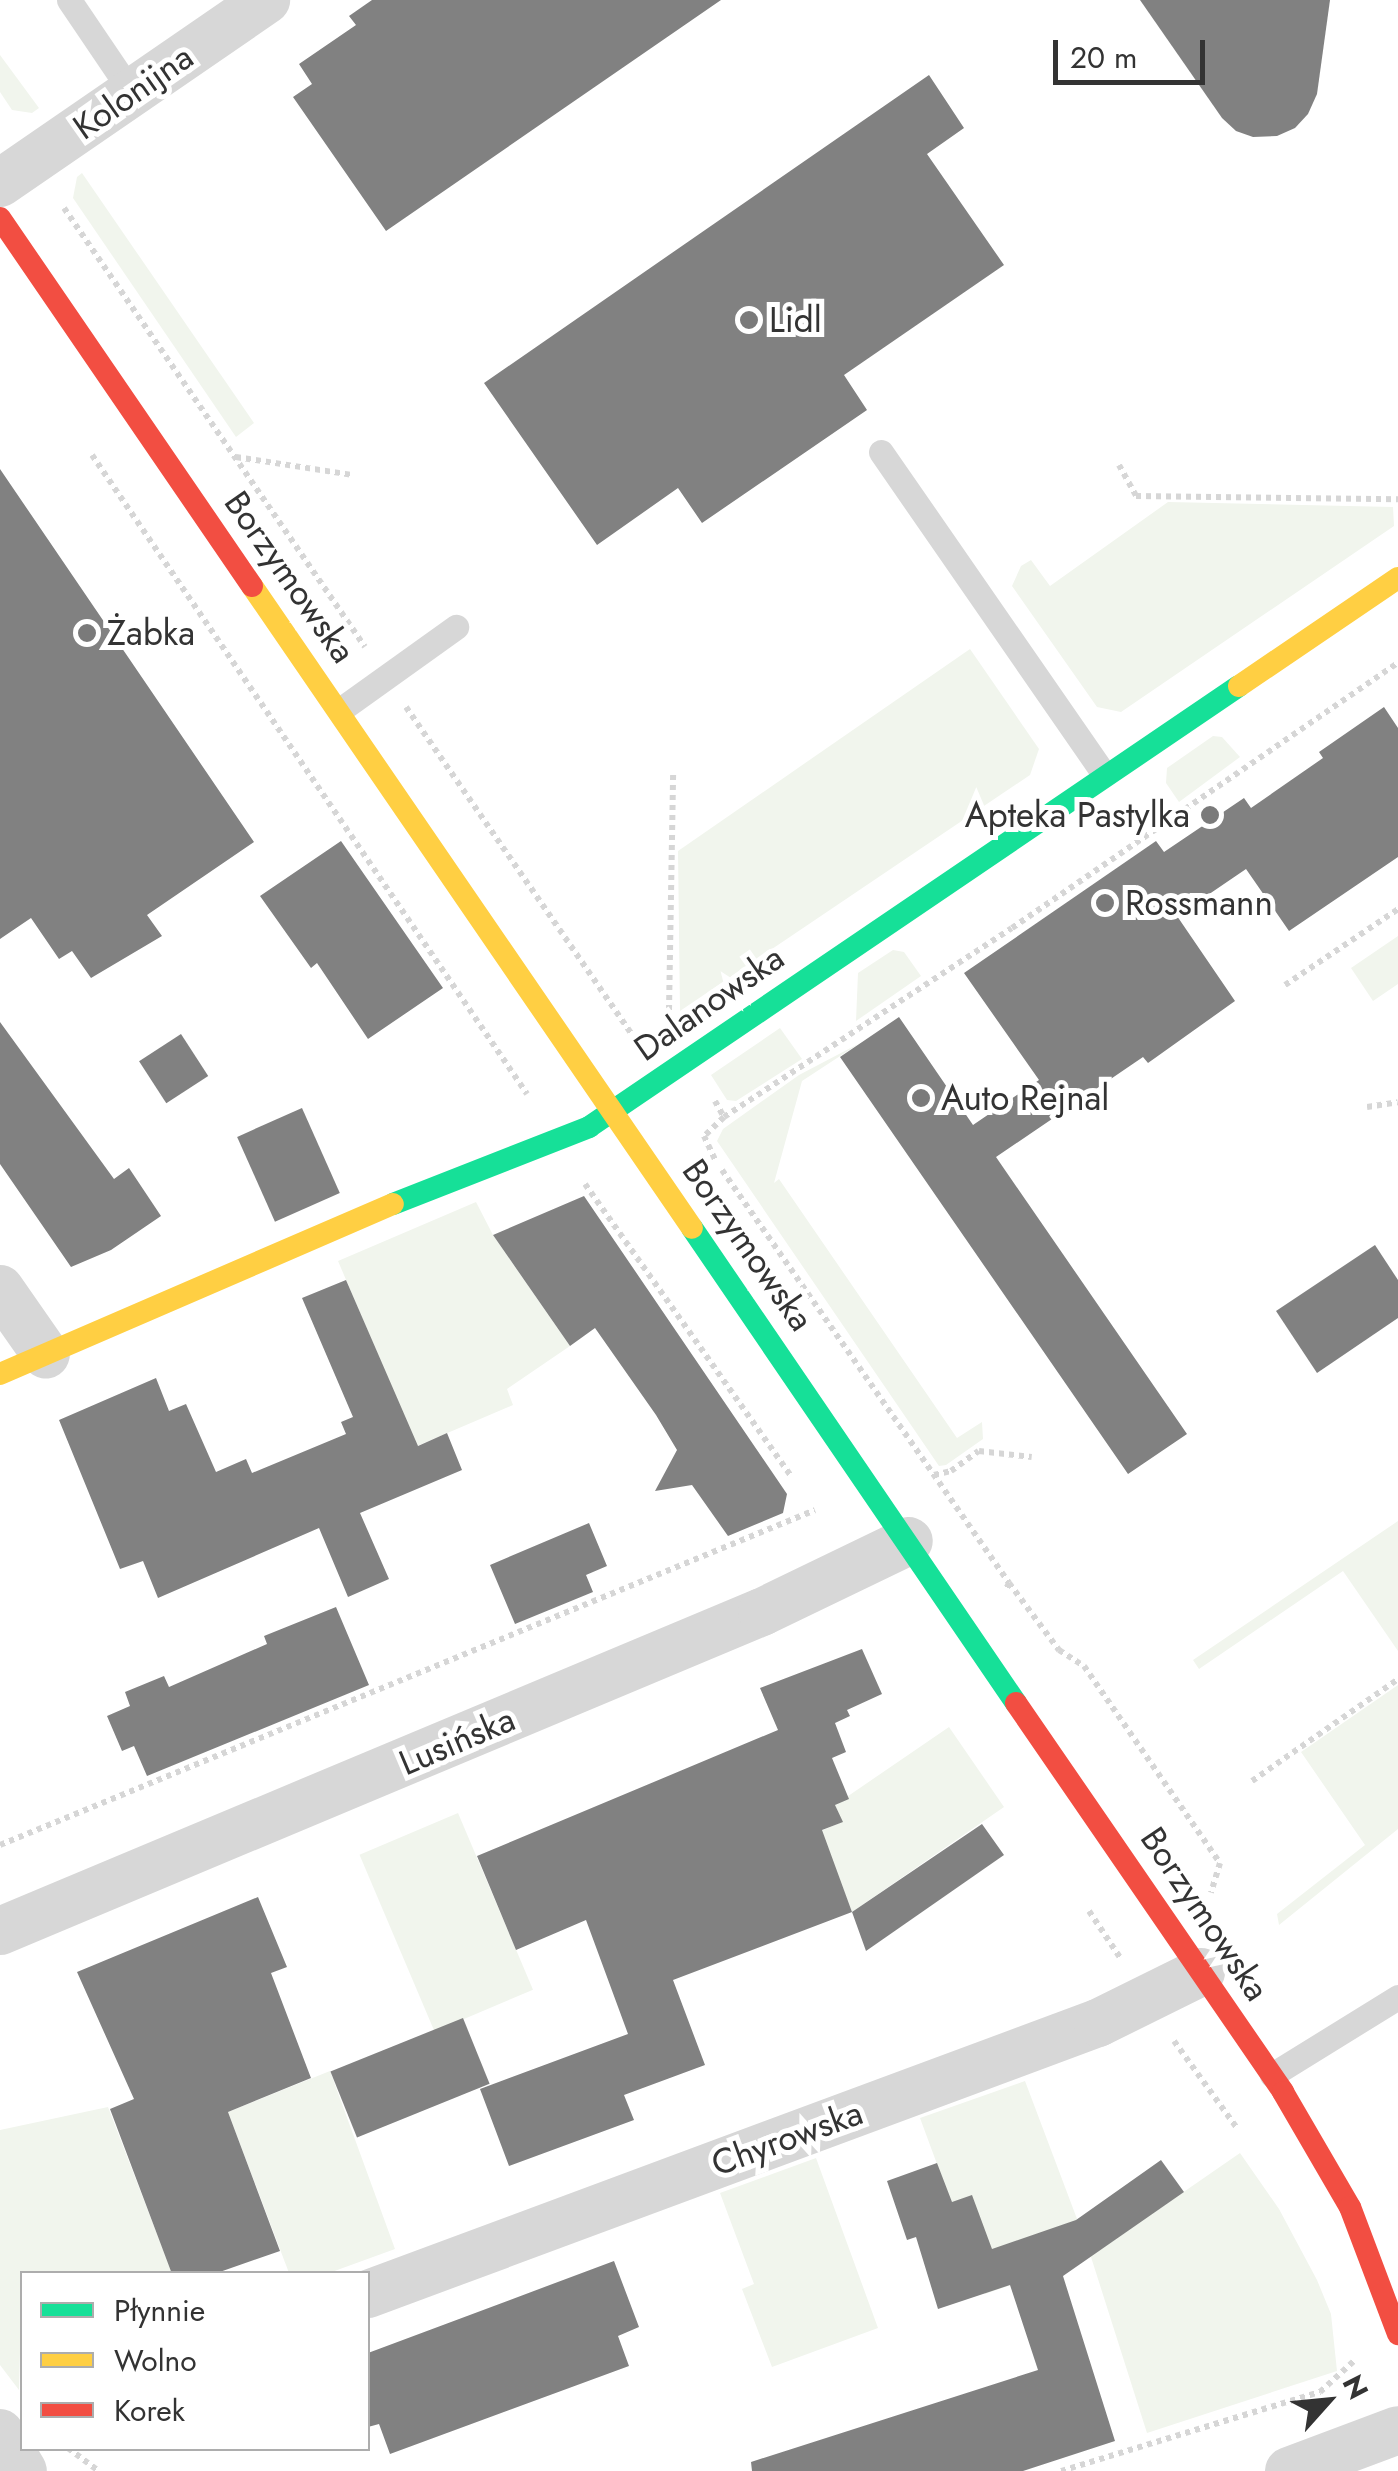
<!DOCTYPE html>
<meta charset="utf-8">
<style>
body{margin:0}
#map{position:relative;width:1398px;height:2471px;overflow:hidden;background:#fff;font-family:Jost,sans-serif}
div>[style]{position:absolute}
.green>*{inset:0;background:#f1f5ed;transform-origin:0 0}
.building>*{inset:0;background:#818181;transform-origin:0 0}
.path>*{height:6px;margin-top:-3px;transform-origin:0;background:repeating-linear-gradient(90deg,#d6d6d6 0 5px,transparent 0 10px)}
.lane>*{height:25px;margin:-12.5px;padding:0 12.5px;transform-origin:12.5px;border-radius:12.5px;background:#d7d7d7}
.street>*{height:48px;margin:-24px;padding:0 24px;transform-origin:24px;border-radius:24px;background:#d7d7d7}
.fast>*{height:22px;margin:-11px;padding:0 11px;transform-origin:11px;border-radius:11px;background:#16e098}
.slow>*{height:22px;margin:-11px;padding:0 11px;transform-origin:11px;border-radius:11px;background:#ffcf43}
.jam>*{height:22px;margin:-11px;padding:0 11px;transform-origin:11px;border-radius:11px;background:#f24e42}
.dots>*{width:28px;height:28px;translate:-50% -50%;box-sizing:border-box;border:5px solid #fff;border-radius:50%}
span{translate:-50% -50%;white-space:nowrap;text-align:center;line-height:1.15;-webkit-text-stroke:10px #fff;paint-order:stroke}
.street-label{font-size:35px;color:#333}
.poi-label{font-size:35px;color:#333}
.left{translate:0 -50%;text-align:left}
.right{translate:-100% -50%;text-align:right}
.legend{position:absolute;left:20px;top:2271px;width:350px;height:180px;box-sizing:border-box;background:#fff;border:2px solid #adadad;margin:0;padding:12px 18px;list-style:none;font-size:30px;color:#333}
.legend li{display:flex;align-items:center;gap:20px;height:50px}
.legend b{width:50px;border:2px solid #adadad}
.north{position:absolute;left:1278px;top:2351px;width:100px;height:100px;-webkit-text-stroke:8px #fff;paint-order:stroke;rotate:63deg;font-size:28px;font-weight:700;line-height:40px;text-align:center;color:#333}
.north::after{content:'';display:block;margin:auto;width:35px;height:45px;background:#333;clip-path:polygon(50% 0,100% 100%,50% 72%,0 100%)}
.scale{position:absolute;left:1053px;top:40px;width:152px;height:45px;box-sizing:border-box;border:5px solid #333;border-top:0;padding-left:12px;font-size:30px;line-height:35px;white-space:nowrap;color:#333;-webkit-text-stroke:8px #fff;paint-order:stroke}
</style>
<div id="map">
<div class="green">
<div style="clip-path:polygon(0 55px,39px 108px,32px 113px,12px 110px,0 92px)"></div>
<div style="clip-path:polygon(82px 173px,254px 423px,236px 437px,73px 198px,77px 177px)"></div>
<div style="clip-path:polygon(1168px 502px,1393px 507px,1394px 526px,1121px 712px,1097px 707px,1012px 586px,1021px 566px,1031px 560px,1050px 586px)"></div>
<div style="clip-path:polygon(970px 649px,1039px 749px,1030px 775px,680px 1011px,678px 851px)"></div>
<div style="clip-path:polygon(1213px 736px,1222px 737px,1240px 757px,1179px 802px,1166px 783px,1167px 768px)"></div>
<div style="clip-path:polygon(1398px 936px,1398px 984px,1373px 1001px,1351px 968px)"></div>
<div style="clip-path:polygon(893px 950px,904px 952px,921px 976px,856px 1021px,858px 973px)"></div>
<div style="clip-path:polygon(780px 1028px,802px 1059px,736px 1101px,727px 1100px,711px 1075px)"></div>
<div style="clip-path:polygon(860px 1043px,802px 1081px,774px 1183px,779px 1179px,957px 1438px,982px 1422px,983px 1439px,946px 1465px,939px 1466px,717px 1141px,723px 1129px,799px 1075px)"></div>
<div style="clip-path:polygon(476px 1202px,493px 1235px,570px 1346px,507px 1389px,513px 1405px,417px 1446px,338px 1261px)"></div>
<div style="clip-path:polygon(1398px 1521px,1398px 1651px,1343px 1571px,1199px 1669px,1193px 1660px)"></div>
<div style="clip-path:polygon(1398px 1685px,1398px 1829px,1279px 1925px,1277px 1914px,1365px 1845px,1301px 1752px)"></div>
<div style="clip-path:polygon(949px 1727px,1004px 1807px,852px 1912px,821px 1831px,842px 1822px,835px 1805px)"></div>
<div style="left:458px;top:1813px;width:192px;height:107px;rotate:67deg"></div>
<div style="clip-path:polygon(330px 2071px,395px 2249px,329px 2273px,289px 2273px,228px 2112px)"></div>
<div style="clip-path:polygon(1025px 2081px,1091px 2256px,1240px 2153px,1279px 2209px,1317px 2280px,1331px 2314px,1337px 2371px,1147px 2433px,1091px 2257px,985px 2294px,920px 2118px)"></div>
<div style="clip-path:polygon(108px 2107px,172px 2273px,22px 2274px,19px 2390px,0 2365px,0 2130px)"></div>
<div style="clip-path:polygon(816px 2158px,878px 2328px,772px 2367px,742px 2289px,754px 2284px,720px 2193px)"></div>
</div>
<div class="building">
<div style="clip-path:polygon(372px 0,721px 0,386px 231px,293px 97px,312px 84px,299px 64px,356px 25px,349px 16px)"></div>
<div style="clip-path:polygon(1140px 0,1330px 0,1317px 94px,1308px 114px,1295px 128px,1277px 136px,1253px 137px,1236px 131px,1222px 118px)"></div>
<div style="clip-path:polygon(929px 75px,964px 128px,927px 154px,1004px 265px,844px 375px,867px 410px,702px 523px,678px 488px,597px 545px,484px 383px)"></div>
<div style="clip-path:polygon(0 469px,254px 842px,147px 915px,162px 936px,91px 978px,72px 951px,59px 959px,31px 918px,0 939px)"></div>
<div style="clip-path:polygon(1384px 707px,1398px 728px,1398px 857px,1289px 931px,1246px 869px,1177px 916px,1235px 1001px,1148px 1063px,1143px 1057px,996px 1157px,1187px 1434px,1128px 1474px,840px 1057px,899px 1017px,973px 1125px,1039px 1080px,964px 973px,1156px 841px,1164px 852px,1244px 798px,1251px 808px,1323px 758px,1319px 752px)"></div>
<div style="clip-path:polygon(341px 841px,443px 988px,368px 1039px,317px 963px,311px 968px,260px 896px)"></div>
<div style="clip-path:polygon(0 1022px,114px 1179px,129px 1168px,161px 1216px,111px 1250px,71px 1267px,0 1164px)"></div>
<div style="left:181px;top:1034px;width:50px;height:50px;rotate:57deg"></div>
<div style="left:302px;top:1108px;width:93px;height:71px;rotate:66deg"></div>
<div style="clip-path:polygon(584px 1196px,787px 1494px,783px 1513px,728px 1536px,692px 1485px,655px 1491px,677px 1450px,656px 1415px,595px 1328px,570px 1346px,493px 1235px)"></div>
<div style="clip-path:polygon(1375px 1245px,1398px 1280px,1398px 1318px,1317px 1373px,1276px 1311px)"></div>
<div style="clip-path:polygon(346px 1280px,418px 1446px,447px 1433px,462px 1470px,360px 1513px,389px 1579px,348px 1597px,319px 1528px,158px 1598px,143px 1561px,120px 1569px,59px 1420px,156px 1378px,169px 1411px,186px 1404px,216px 1472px,246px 1459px,252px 1473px,346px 1434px,341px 1422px,353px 1417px,302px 1298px)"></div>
<div style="clip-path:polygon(589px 1523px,607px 1566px,586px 1575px,593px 1592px,515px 1624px,490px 1565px)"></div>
<div style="clip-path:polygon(336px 1607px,369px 1685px,147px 1776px,134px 1746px,122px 1751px,107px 1716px,130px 1706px,125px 1692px,164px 1676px,169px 1687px,267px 1644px,264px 1636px)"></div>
<div style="clip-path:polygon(862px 1649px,882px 1694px,847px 1710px,850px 1716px,835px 1723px,846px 1752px,832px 1758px,849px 1799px,835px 1805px,843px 1822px,822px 1830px,852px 1912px,982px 1824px,1004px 1855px,866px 1951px,852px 1912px,673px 1980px,705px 2065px,624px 2095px,634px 2120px,509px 2166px,480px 2089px,628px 2034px,586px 1920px,516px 1950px,477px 1856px,778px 1730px,760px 1688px)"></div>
<div style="clip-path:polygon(258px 1897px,287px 1967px,271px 1973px,311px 2078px,228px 2112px,280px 2251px,214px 2274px,172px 2274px,110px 2109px,134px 2099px,77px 1972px)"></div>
<div style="left:463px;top:2018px;width:71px;height:143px;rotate:68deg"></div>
<div style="clip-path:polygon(1161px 2160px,1184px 2192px,1063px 2276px,1115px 2441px,1023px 2471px,752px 2471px,751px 2462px,1038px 2370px,1010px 2285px,938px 2309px,916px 2237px,907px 2240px,887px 2181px,937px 2163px,952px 2202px,972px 2195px,992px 2249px,1076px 2220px)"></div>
<div style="clip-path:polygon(614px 2261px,639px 2327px,618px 2336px,629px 2366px,390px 2454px,379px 2424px,368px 2427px,368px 2353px)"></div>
</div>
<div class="path">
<div style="left:64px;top:208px;width:532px;rotate:55.56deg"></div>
<div style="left:92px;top:455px;width:773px;rotate:55.75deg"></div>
<div style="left:236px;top:457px;width:117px;rotate:8.8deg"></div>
<div style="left:1119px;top:465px;width:35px;rotate:61deg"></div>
<div style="left:1136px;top:496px;width:262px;rotate:0.7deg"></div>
<div style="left:406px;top:707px;width:397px;rotate:55.4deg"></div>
<div style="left:1285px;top:985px;width:136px;rotate:-33.9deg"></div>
<div style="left:669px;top:1010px;width:240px;rotate:-89deg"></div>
<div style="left:715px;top:1101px;width:18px;rotate:61deg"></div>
<div style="left:724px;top:1117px;width:28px;rotate:136deg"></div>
<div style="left:704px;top:1136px;width:26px;rotate:65deg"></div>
<div style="left:1367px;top:1107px;width:31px;rotate:-9deg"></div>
<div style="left:724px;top:1117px;width:344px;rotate:-33.3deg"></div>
<div style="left:1012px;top:928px;width:468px;rotate:-34.5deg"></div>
<div style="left:722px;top:1170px;width:503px;rotate:55.2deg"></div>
<div style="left:1009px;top:1583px;width:9px;rotate:117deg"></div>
<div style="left:585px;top:1184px;width:357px;rotate:54.8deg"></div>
<div style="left:934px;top:1475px;width:17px;rotate:-13deg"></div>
<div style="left:951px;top:1471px;width:34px;rotate:-36deg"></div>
<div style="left:979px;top:1451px;width:53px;rotate:6.5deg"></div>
<div style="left:1009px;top:1583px;width:84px;rotate:53.3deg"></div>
<div style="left:1059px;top:1650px;width:30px;rotate:33deg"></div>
<div style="left:1084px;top:1666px;width:239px;rotate:55.4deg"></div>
<div style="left:1220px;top:1863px;width:31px;rotate:107deg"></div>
<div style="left:1252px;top:1781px;width:178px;rotate:-34.9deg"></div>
<div style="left:0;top:1845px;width:881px;rotate:-22.34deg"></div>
<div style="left:1089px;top:1911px;width:58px;rotate:56.3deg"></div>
<div style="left:1174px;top:2041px;width:107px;rotate:54.1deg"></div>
<div style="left:68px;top:2448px;width:39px;rotate:37deg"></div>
<div style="left:1061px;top:2471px;width:271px;rotate:-17deg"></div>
<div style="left:1320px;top:2392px;width:47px;rotate:-42.4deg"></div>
</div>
<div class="lane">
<div style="left:69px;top:0;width:112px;rotate:55.9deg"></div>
<div style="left:881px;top:452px;width:392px;rotate:55.3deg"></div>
<div style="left:340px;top:710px;width:143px;rotate:-35.6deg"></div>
<div style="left:1272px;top:2075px;width:148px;rotate:-31.8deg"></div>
</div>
<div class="street">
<div style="left:0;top:183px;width:323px;rotate:-34.5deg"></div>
<div style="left:0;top:1289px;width:80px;rotate:55.1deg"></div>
<div style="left:0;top:1931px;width:826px;rotate:-22.72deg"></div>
<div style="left:762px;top:1612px;width:163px;rotate:-25.8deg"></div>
<div style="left:368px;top:2294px;width:779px;rotate:-20.37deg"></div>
<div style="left:1098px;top:2023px;width:115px;rotate:-26.3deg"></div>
<div style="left:0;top:2433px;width:44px;rotate:58.8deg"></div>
<div style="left:1289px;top:2471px;width:116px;rotate:-20.6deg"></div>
</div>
<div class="fast">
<div style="left:393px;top:1204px;width:211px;rotate:-21.4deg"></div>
<div style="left:589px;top:1127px;width:785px;rotate:-34.16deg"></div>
<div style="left:692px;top:1228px;width:575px;rotate:55.7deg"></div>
</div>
<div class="slow">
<div style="left:252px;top:586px;width:778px;rotate:55.57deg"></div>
<div style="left:1239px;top:686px;width:192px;rotate:-34.2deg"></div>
<div style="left:0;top:1374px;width:428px;rotate:-23.4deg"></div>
</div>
<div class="jam">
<div style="left:0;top:218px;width:446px;rotate:55.6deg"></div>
<div style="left:1016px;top:1703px;width:472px;rotate:55.5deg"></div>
<div style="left:1283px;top:2092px;width:133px;rotate:59.8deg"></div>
<div style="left:1350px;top:2207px;width:136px;rotate:69.3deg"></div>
</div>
<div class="dots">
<div style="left:749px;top:320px;background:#7a7a7a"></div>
<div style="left:87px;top:633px;background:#7a7a7a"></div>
<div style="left:1210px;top:815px;background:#7a7a7a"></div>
<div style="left:1105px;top:903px;background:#7a7a7a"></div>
<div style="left:921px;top:1098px;background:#7a7a7a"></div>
</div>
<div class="street-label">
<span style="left:133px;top:92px;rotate:-35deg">Kolonijna</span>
<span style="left:290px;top:577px;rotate:55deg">Borzymowska</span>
<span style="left:709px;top:1003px;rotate:-35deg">Dalanowska</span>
<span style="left:748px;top:1245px;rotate:55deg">Borzymowska</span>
<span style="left:457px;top:1741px;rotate:-23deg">Lusińska</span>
<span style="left:1205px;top:1914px;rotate:56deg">Borzymowska</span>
<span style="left:787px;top:2138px;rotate:-20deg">Chyrowska</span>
</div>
<div class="poi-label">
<span class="left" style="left:769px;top:320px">Lidl</span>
<span class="left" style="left:107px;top:633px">Żabka</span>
<span class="right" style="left:1190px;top:815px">Apteka Pastylka</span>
<span class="left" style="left:1125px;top:903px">Rossmann</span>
<span class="left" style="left:941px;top:1098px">Auto Rejnal</span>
</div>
<ul class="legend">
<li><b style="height:12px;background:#16e098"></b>Płynnie</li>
<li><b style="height:12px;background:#ffcf43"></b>Wolno</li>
<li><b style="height:12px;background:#f24e42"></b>Korek</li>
</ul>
<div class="north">N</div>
<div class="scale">20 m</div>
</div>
